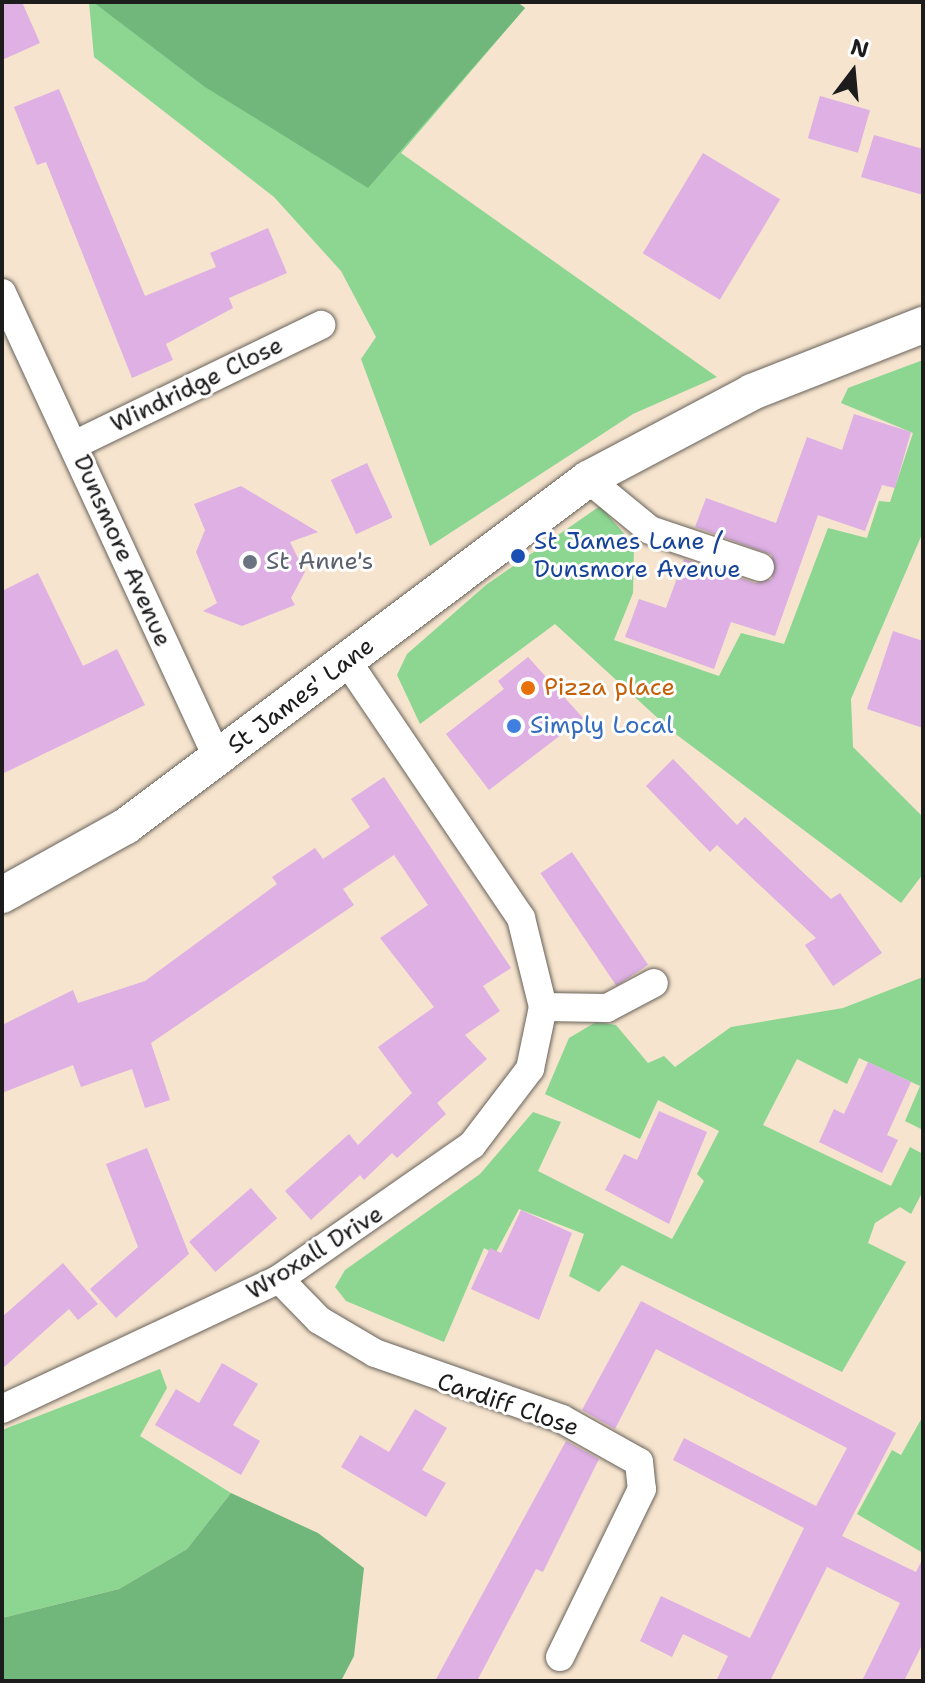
<!DOCTYPE html>
<style>
body{margin:0}
#map{position:relative;width:925px;height:1683px;overflow:hidden;background:#f6e4ce;font-family:"Shantell Sans",sans-serif}
div>[style]{position:absolute}
.green>*{inset:0;background:#8cd692}
.forest>*{inset:0;background:#71b77c}
.building>*{inset:0;background:#deb0e4;transform-origin:0 0}
.roads{filter:drop-shadow(0 0 2px #68625a) drop-shadow(0 0 2px #68625a)}
.minor>*{height:28px;margin:-14px;padding:0 14px;transform-origin:14px;border-radius:14px;background:#fff}
.tertiary>*{height:36px;margin:-18px;padding:0 18px;transform-origin:18px;border-radius:18px;background:#fff}
.dots>*{width:22px;height:22px;translate:-50% -50%;box-sizing:border-box;border:4px solid #fff;border-radius:50%}
span{translate:-50% -50%;white-space:nowrap;text-align:center;line-height:1.15;-webkit-text-stroke:6px #fff;paint-order:stroke}
.street-label{font-size:24px;color:#1c1c1c}
.transit-label{font-size:24px;color:#164399}
.left{translate:0 -50%;text-align:left}
.worship-label{font-size:24px;color:#5b616d}
.food-label{font-size:24px;color:#c56008}
.shop-label{font-size:24px;color:#366cbe}
.frame{position:absolute;inset:0;border:4px solid #1c1c1c;pointer-events:none}
.north{position:absolute;left:813px;top:32px;width:80px;height:80px;-webkit-text-stroke:6px #fff;paint-order:stroke;rotate:16deg;font-size:22px;font-weight:700;line-height:32px;text-align:center;color:#1c1c1c}
.north::after{content:'';display:block;margin:auto;width:28px;height:36px;background:#1c1c1c;clip-path:polygon(50% 0,100% 100%,50% 72%,0 100%)}
</style>
<div id="map">
<div class="green">
<div style="clip-path:polygon(89px 2px,517px 2px,525px 8px,401px 153px,717px 377px,633px 414px,430px 546px,361px 359px,376px 337px,341px 271px,274px 197px,94px 57px)"></div>
<div style="clip-path:polygon(923px 360px,923px 532px,851px 699px,853px 747px,923px 817px,923px 874px,901px 903px,673px 732px,555px 624px,420px 724px,397px 675px,407px 654px,486px 585px,600px 506px,634px 545px,633px 593px,614px 640px,719px 676px,741px 633px,784px 644px,828px 528px,867px 538px,879px 501px,890px 502px,913px 433px,841px 403px,848px 388px)"></div>
<div style="clip-path:polygon(923px 977px,923px 1130px,905px 1121px,920px 1086px,859px 1058px,847px 1084px,797px 1059px,763px 1125px,891px 1186px,910px 1147px,923px 1154px,923px 1191px,911px 1214px,900px 1207px,875px 1223px,868px 1243px,906px 1262px,842px 1372px,622px 1265px,599px 1292px,569px 1276px,584px 1234px,519px 1209px,495px 1254px,484px 1248px,444px 1342px,346px 1301px,335px 1287px,345px 1270px,480px 1174px,533px 1112px,561px 1122px,538px 1171px,672px 1239px,704px 1181px,697px 1174px,719px 1131px,658px 1100px,640px 1139px,545px 1094px,569px 1038px,596px 1022px,616px 1025px,648px 1063px,664px 1056px,675px 1067px,731px 1027px,843px 1008px)"></div>
<div style="clip-path:polygon(160px 1369px,167px 1388px,140px 1436px,231px 1493px,187px 1549px,119px 1589px,2px 1618px,2px 1430px)"></div>
<div style="clip-path:polygon(923px 1416px,923px 1553px,857px 1514px,892px 1450px,901px 1455px)"></div>
</div>
<div class="forest">
<div style="clip-path:polygon(93px 2px,517px 2px,525px 8px,368px 188px,205px 87px)"></div>
<div style="clip-path:polygon(231px 1493px,318px 1533px,364px 1568px,354px 1656px,341px 1681px,2px 1681px,2px 1618px,119px 1589px,187px 1549px)"></div>
</div>
<div class="building">
<div style="clip-path:polygon(2px 2px,22px 2px,40px 43px,2px 60px)"></div>
<div style="clip-path:polygon(59px 89px,145px 296px,216px 267px,210px 253px,268px 228px,287px 273px,229px 298px,233px 308px,166px 344px,173px 360px,132px 378px,46px 162px,37px 165px,14px 107px)"></div>
<div style="left:820px;top:96px;width:52px;height:44px;rotate:16deg"></div>
<div style="clip-path:polygon(874px 135px,923px 149px,923px 195px,861px 177px)"></div>
<div style="left:703px;top:153px;width:90px;height:117px;rotate:31deg"></div>
<div style="clip-path:polygon(854px 414px,911px 432px,895px 488px,882px 485px,865px 531px,818px 515px,775px 636px,731px 622px,714px 669px,625px 637px,639px 599px,666px 608px,684px 559px,755px 583px,772px 579px,772px 555px,695px 527px,706px 498px,776px 523px,807px 437px,842px 450px)"></div>
<div style="left:367px;top:463px;width:60px;height:40px;rotate:65deg"></div>
<div style="clip-path:polygon(241px 486px,318px 532px,290px 542px,305px 572px,291px 598px,295px 605px,242px 626px,203px 611px,217px 603px,196px 552px,205px 530px,194px 504px)"></div>
<div style="clip-path:polygon(38px 573px,83px 666px,117px 649px,145px 705px,2px 774px,2px 591px)"></div>
<div style="clip-path:polygon(893px 631px,923px 641px,923px 728px,867px 709px)"></div>
<div style="clip-path:polygon(528px 657px,583px 718px,489px 790px,446px 734px,504px 689px,498px 681px)"></div>
<div style="clip-path:polygon(673px 759px,737px 825px,745px 817px,831px 899px,840px 893px,882px 953px,833px 986px,805px 945px,816px 938px,717px 845px,710px 852px,646px 786px)"></div>
<div style="clip-path:polygon(384px 777px,511px 968px,483px 986px,500px 1011px,465px 1035px,487px 1059px,437px 1103px,446px 1114px,397px 1158px,392px 1153px,364px 1180px,360px 1175px,311px 1220px,285px 1191px,349px 1134px,358px 1145px,412px 1093px,378px 1047px,434px 1007px,380px 938px,428px 905px,394px 855px,343px 889px,354px 905px,151px 1043px,170px 1100px,145px 1108px,132px 1069px,81px 1087px,73px 1065px,2px 1093px,2px 1025px,73px 990px,78px 1003px,145px 981px,277px 884px,272px 877px,315px 848px,323px 859px,370px 827px,351px 799px)"></div>
<div style="left:572px;top:852px;width:136px;height:38px;rotate:56deg"></div>
<div style="clip-path:polygon(868px 1062px,911px 1082px,887px 1135px,898px 1140px,882px 1173px,819px 1142px,834px 1109px,844px 1114px)"></div>
<div style="clip-path:polygon(659px 1111px,707px 1132px,669px 1224px,605px 1190px,624px 1154px,637px 1160px)"></div>
<div style="clip-path:polygon(147px 1148px,189px 1254px,116px 1318px,90px 1289px,138px 1247px,106px 1164px)"></div>
<div style="left:251px;top:1188px;width:40px;height:82px;rotate:49deg"></div>
<div style="clip-path:polygon(521px 1210px,572px 1233px,539px 1320px,471px 1289px,490px 1248px,501px 1253px)"></div>
<div style="clip-path:polygon(63px 1263px,98px 1304px,78px 1320px,69px 1309px,2px 1369px,2px 1317px)"></div>
<div style="clip-path:polygon(641px 1301px,896px 1433px,842px 1536px,916px 1572px,923px 1558px,923px 1643px,904px 1681px,862px 1681px,900px 1603px,827px 1567px,770px 1681px,716px 1681px,728px 1656px,683px 1634px,672px 1657px,640px 1641px,661px 1596px,750px 1638px,804px 1528px,673px 1460px,684px 1438px,816px 1506px,847px 1448px,656px 1349px,615px 1429px,582px 1410px)"></div>
<div style="clip-path:polygon(222px 1363px,258px 1384px,233px 1425px,260px 1441px,241px 1475px,155px 1425px,176px 1389px,199px 1403px)"></div>
<div style="clip-path:polygon(415px 1409px,447px 1428px,422px 1470px,446px 1483px,426px 1517px,341px 1467px,360px 1435px,389px 1452px)"></div>
<div style="clip-path:polygon(566px 1441px,599px 1459px,543px 1572px,536px 1569px,477px 1681px,435px 1681px)"></div>
</div>
<div class="roads">
<div class="minor">
<div style="left:2px;top:293px;width:514px;rotate:65.13deg"></div>
<div style="left:74px;top:445px;width:275px;rotate:-25.9deg"></div>
<div style="left:588px;top:479px;width:80px;rotate:39.4deg"></div>
<div style="left:650px;top:530px;width:116px;rotate:18.6deg"></div>
<div style="left:543px;top:1007px;width:64px;rotate:0.9deg"></div>
<div style="left:607px;top:1008px;width:53px;rotate:-28deg"></div>
<div style="left:279px;top:1279px;width:57px;rotate:45.7deg"></div>
<div style="left:319px;top:1320px;width:65px;rotate:30.5deg"></div>
<div style="left:375px;top:1353px;width:198px;rotate:19.4deg"></div>
<div style="left:562px;top:1419px;width:88px;rotate:29.2deg"></div>
<div style="left:639px;top:1462px;width:27px;rotate:84deg"></div>
<div style="left:642px;top:1489px;width:187px;rotate:116deg"></div>
<div style="left:2px;top:1409px;width:306px;rotate:-25.1deg"></div>
<div style="left:279px;top:1279px;width:235px;rotate:-34.8deg"></div>
<div style="left:472px;top:1145px;width:96px;rotate:-52.7deg"></div>
<div style="left:530px;top:1069px;width:63px;rotate:-78.2deg"></div>
<div style="left:543px;top:1007px;width:92px;rotate:-103.9deg"></div>
<div style="left:521px;top:918px;width:310px;rotate:-124.1deg"></div>
</div>
<div class="tertiary">
<div style="left:2px;top:895px;width:142px;rotate:-29.1deg"></div>
<div style="left:126px;top:826px;width:578px;rotate:-36.91deg"></div>
<div style="left:588px;top:479px;width:186px;rotate:-27.9deg"></div>
<div style="left:752px;top:392px;width:184px;rotate:-21.4deg"></div>
</div>
</div>
<div class="dots">
<div style="left:518px;top:556px;background:#1a4fb4"></div>
<div style="left:250px;top:562px;background:#6b7280"></div>
<div style="left:528px;top:688px;background:#e8710a"></div>
<div style="left:514px;top:726px;background:#3f7fe0"></div>
</div>
<div class="street-label">
<span style="left:197px;top:385px;rotate:-26deg">Windridge Close</span>
<span style="left:122px;top:551px;rotate:66deg">Dunsmore Avenue</span>
<span style="left:301px;top:696px;rotate:-37deg">St James' Lane</span>
<span style="left:315px;top:1253px;rotate:-32deg">Wroxall Drive</span>
<span style="left:508px;top:1405px;rotate:19deg">Cardiff Close</span>
</div>
<div class="transit-label">
<span class="left" style="left:534px;top:556px">St James Lane /<br>Dunsmore Avenue</span>
</div>
<div class="worship-label">
<span class="left" style="left:266px;top:562px">St Anne's</span>
</div>
<div class="food-label">
<span class="left" style="left:544px;top:688px">Pizza place</span>
</div>
<div class="shop-label">
<span class="left" style="left:530px;top:726px">Simply Local</span>
</div>
<div class="frame"></div>
<div class="north">N</div>
</div>
